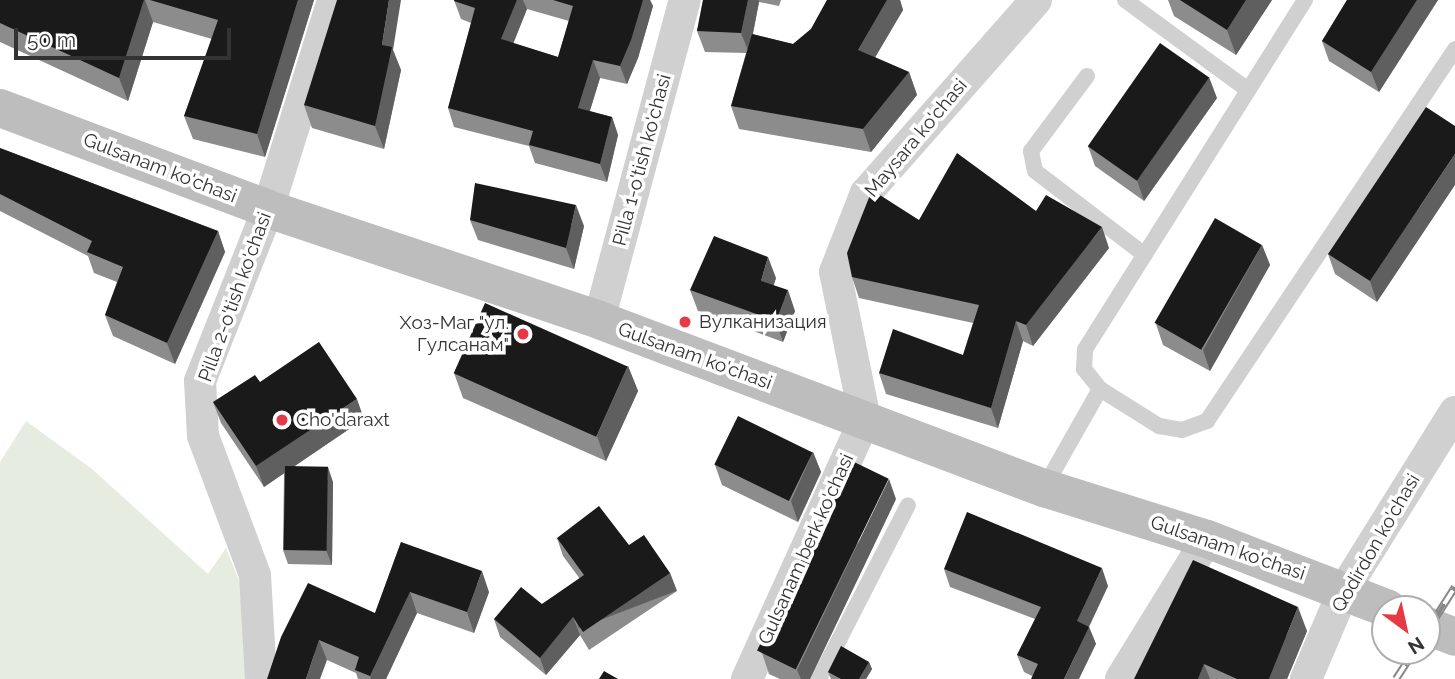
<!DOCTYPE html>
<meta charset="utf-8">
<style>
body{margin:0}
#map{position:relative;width:1455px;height:679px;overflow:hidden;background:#fff;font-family:Raleway,sans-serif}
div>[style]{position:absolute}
.green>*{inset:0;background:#e6ecdf}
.service>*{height:16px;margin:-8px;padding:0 8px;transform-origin:8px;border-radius:8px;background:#d0d0d0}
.minor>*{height:32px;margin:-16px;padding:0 16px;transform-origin:16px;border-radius:16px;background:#d0d0d0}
.secondary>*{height:38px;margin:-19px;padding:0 19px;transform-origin:19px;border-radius:19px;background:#bdbdbd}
.rail>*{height:8px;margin-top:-4px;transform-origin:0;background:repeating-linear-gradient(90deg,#fff 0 16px,#888 0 32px);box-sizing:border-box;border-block:2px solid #888}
.wall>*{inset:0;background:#8c8c8c}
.shaded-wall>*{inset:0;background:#5f5f5f;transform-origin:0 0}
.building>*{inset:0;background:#1a1a1a;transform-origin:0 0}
.dots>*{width:19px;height:19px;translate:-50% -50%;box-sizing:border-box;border:4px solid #fff;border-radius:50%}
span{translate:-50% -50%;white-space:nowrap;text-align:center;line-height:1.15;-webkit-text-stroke:7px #fff;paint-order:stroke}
.street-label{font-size:19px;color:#333}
.poi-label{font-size:19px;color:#333}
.left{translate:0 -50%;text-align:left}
.right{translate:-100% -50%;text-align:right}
.north{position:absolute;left:1371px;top:595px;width:70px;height:70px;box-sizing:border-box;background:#fff;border:2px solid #adadad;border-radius:50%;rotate:147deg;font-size:19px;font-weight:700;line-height:28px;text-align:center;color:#333}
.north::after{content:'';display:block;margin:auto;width:24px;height:32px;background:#e63946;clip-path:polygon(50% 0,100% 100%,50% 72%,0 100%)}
.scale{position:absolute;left:14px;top:28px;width:217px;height:32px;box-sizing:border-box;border:4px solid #333;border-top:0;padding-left:9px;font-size:21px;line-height:24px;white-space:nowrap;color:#333;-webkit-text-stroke:5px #fff;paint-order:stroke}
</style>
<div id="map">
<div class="green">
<div style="clip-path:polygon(26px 421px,92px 469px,208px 574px,226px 548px,251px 610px,248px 679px,0 679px,0 462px)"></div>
</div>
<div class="service">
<div style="left:1125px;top:0;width:152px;rotate:36.2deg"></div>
<div style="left:1305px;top:0;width:413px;rotate:122.2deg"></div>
<div style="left:1085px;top:350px;width:19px;rotate:93deg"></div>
<div style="left:1084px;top:369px;width:26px;rotate:51deg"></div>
<div style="left:1100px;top:389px;width:70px;rotate:32.1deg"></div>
<div style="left:1159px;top:426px;width:23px;rotate:10deg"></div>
<div style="left:1182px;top:430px;width:27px;rotate:-20deg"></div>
<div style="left:1207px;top:421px;width:447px;rotate:-56.3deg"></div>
<div style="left:1087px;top:76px;width:94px;rotate:126.7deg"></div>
<div style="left:1031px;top:151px;width:20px;rotate:79deg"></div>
<div style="left:1035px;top:171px;width:138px;rotate:37.4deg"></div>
<div style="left:1044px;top:488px;width:114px;rotate:-60.5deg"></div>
<div style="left:819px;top:679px;width:195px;rotate:-62.9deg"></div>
</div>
<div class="minor">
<div style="left:599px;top:320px;width:331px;rotate:-75deg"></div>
<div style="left:261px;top:679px;width:104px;rotate:-93.3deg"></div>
<div style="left:255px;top:575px;width:148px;rotate:-110.5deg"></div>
<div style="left:203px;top:436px;width:55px;rotate:-93.1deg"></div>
<div style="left:200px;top:381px;width:185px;rotate:-68.4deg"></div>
<div style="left:268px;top:209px;width:219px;rotate:-72.7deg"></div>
<div style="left:747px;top:679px;width:286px;rotate:-65.6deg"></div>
<div style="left:865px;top:419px;width:150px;rotate:-101.5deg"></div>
<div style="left:835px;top:272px;width:85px;rotate:-68.6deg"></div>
<div style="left:866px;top:193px;width:257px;rotate:-48.6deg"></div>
<div style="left:1121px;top:679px;width:164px;rotate:-58.4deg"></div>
<div style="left:1306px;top:679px;width:97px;rotate:-66.9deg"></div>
<div style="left:1344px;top:590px;width:210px;rotate:-58.1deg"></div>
</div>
<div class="secondary">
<div style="left:0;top:108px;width:286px;rotate:20.6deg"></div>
<div style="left:268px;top:209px;width:349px;rotate:18.5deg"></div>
<div style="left:599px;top:320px;width:476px;rotate:20.7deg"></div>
<div style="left:1044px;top:488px;width:171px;rotate:17.4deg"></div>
<div style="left:1207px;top:539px;width:194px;rotate:21.1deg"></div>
<div style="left:1427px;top:626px;width:30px;rotate:21deg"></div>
</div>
<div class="rail">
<div style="left:1427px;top:631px;width:52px;rotate:-57.5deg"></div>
<div style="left:1396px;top:679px;width:33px;rotate:-57deg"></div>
</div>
<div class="wall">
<div style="clip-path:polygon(0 0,314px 0,265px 157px,193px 139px,184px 116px,212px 39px,153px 22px,128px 101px,0 42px)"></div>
<div style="clip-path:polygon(evenodd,454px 0,650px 0,653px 6px,638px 58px,627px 84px,600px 78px,590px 111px,612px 117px,618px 135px,607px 182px,535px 163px,529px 146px,454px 127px,448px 108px,471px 23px,461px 19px,454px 0,527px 9px,569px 21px,558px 57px,513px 43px,527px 9px)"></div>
<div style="clip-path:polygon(703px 0,781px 0,779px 6px,759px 2px,753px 34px,793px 44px,811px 29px,827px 0,900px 0,903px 10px,875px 57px,909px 72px,917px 95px,871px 152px,739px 129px,731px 106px,746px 53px,705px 52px,697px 31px)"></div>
<div style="clip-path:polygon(1168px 0,1272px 0,1236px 55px,1174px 16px)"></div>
<div style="clip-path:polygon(1347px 0,1438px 0,1379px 92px,1329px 61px,1322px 41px)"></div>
<div style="clip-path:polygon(393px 50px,401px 70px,384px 149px,312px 128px,304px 105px)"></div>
<div style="clip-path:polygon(1217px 98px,1144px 201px,1095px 166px,1088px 146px)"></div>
<div style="clip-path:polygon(1455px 126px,1377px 302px,1335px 274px,1328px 254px)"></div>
<div style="clip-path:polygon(0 148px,218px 231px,225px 252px,175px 364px,113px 336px,105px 315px,117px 282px,94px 273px,88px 256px,0 211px)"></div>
<div style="clip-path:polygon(1036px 211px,1109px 248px,1033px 346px,1023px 341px,998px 428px,886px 394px,879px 373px,963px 355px,973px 323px,859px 298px,852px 277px,919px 220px)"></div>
<div style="clip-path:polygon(470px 220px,584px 226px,574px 269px,478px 240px)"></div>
<div style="clip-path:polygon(1262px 245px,1270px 265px,1210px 371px,1163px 345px,1156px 324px)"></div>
<div style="clip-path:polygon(776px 278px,773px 285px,795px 311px,783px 342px,698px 311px,690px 290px)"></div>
<div style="clip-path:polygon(628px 366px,638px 391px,606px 461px,463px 398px,454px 373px)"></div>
<div style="clip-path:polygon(260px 382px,364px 419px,294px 466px,333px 482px,332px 565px,288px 564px,283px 550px,284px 473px,264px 487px,221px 423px,213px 402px)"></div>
<div style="clip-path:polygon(813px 452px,821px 472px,798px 522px,722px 485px,715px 465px)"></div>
<div style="clip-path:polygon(896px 499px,810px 679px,780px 679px,769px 674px,762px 653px)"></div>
<div style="clip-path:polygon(557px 538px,629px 545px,670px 573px,677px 591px,589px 650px,580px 635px,546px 675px,500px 637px,494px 619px,542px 604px,580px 579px,563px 556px)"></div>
<div style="clip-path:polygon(401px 542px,489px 592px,474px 633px,417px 613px,386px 679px,358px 679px,356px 673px,327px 660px,281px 637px,375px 613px)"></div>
<div style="clip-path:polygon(944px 569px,1108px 586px,1089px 627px,1096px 644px,1032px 676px,1024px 672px,1017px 655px,1035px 619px,950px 587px)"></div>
<div style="clip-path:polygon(1307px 631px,1287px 679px,1134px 679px)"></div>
<div style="clip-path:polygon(869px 662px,872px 669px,866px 679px,831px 679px,828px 672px)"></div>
</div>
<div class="shaded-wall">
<div style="clip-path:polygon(144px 0,145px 0,153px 22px,128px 101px,119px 78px)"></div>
<div style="clip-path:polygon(298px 0,314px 0,265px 157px,257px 134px)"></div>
<div style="clip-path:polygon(389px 0,401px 0,393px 50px,401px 70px,384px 149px,375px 126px,382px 45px)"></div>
<div style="clip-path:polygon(517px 0,523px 0,527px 9px,508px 57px,501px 39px)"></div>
<div style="clip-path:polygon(643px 0,650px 0,653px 6px,638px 58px,627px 84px,620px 66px)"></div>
<div style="clip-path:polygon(748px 0,759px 0,759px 2px,749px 53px,741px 33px)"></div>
<div style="clip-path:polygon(887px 0,900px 0,903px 10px,866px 73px,858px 50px)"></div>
<div style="clip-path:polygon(1246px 0,1272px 0,1236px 55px,1227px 30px)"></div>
<div style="clip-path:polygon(1417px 0,1438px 0,1379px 92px,1371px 72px)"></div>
<div style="clip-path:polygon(593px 60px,600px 78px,585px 126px,578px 108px)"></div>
<div style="clip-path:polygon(909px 72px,917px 95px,871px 152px,863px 129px)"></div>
<div style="clip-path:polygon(1209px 77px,1217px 98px,1144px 201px,1137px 180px)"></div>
<div style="clip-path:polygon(612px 117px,618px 135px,607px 182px,600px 164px)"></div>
<div style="clip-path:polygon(1455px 154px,1455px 185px,1377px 302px,1370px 281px)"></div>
<div style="clip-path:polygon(576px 205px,584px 226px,574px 269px,566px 248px)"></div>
<div style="clip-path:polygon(1102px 227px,1109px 248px,1033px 346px,1026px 325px)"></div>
<div style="clip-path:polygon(218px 231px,225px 252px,175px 364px,167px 343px)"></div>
<div style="clip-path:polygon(1262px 245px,1270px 265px,1210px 371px,1203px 350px)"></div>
<div style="clip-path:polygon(768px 257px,776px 278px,769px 301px,761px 281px)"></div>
<div style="clip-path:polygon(788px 290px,795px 311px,783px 342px,776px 321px)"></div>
<div style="clip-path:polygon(1016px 321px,1023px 341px,998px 428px,991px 408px)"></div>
<div style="clip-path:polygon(628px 366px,638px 391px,606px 461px,597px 436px)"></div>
<div style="clip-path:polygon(357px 399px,364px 419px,264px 487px,256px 466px)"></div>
<div style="clip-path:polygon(813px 452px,821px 472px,798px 522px,791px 501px)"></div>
<div style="clip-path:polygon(328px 467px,333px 482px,332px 565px,326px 550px)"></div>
<div style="clip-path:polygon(889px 479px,896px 499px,810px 679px,801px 679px,797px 670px)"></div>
<div style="clip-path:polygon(1102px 568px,1108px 586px,1083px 639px,1077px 621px)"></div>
<div style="clip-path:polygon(482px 571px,489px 592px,474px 633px,467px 612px)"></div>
<div style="left:670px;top:573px;width:19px;height:105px;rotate:69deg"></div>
<div style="clip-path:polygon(410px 592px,417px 613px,386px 679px,371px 679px,370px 676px)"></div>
<div style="clip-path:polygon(1298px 607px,1307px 631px,1287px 679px,1269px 679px)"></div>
<div style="clip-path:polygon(573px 617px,580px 635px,546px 675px,540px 658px)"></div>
<div style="clip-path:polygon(1089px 627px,1096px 644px,1079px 679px,1064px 679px)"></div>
<div style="clip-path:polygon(319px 640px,327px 660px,320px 679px,306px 679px)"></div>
<div style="clip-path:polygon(869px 662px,872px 669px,866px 679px,859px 679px)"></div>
<div style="clip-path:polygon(1204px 664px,1210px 679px,1198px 679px)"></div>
</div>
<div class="building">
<div style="clip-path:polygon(0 0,144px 0,119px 78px,0 23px)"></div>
<div style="clip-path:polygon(150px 0,298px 0,257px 134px,184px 116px,218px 20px)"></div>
<div style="clip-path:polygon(337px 0,389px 0,382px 45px,392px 47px,375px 126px,304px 105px)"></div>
<div style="clip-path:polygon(454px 0,517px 0,501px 39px,558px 57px,573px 6px,553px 0,643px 0,631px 40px,620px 66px,593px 60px,578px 108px,612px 117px,600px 164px,529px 145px,533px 131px,448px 108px,475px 8px,454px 1px)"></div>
<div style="clip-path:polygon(703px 0,748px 0,741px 33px,697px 31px)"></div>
<div style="clip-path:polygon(827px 0,887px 0,858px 50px,909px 72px,863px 129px,731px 106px,752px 34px,793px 44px,811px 29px)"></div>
<div style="clip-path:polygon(1180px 0,1246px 0,1227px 30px)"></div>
<div style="clip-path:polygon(1347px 0,1417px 0,1371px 72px,1322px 41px)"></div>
<div style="left:1160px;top:43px;width:60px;height:126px;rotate:35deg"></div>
<div style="clip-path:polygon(1426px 107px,1455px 126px,1455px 154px,1370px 281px,1328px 254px)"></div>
<div style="clip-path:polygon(0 148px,218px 231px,167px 343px,105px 315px,123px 267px,87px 252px,92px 241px,0 194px)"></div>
<div style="clip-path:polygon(957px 153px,1036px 211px,1046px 195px,1102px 227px,1026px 325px,1016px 321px,991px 408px,879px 373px,893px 329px,963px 355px,979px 305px,852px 277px,847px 253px,872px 190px,919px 220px)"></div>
<div style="clip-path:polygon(475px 183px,576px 205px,566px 248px,470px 220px)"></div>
<div style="left:1215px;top:218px;width:54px;height:121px;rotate:30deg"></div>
<div style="clip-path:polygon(714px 236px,768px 257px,761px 281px,788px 290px,776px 321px,690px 290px)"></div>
<div style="left:485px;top:303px;width:156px;height:77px;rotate:24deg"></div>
<div style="clip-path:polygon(319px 342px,357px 399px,256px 466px,213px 402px,255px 375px,260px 382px)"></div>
<div style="left:738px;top:416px;width:83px;height:54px;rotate:26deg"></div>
<div style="left:850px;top:460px;width:43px;height:212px;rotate:26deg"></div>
<div style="left:285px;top:466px;width:43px;height:84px;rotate:1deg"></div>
<div style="clip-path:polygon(599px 506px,629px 545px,644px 535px,670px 573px,583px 632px,573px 617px,540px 658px,494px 619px,521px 587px,542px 604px,584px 575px,557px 538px)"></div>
<div style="clip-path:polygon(967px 512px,1102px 568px,1077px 621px,1089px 627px,1064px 679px,1031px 679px,1038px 664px,1017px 655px,1041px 607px,944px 569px)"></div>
<div style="clip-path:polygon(401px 542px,482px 571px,467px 612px,410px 592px,370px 676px,355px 670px,359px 657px,319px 640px,306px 679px,267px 679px,281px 637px,308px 583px,375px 613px)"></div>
<div style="clip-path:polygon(1193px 560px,1298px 607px,1269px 679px,1237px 679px,1204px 664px,1198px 679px,1134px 679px)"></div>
<div style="clip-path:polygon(841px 646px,869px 662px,859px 679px,841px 679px,828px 672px)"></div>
<div style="clip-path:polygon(604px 671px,618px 679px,599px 679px)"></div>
</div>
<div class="dots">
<div style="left:685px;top:322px;background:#e63946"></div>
<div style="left:523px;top:334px;background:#e63946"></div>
<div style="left:282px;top:420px;background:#e63946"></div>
</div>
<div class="street-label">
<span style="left:916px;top:138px;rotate:-50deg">Maysara ko'chasi</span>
<span style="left:642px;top:160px;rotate:-75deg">Pilla 1-o'tish ko'chasi</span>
<span style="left:160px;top:168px;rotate:21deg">Gulsanam ko'chasi</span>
<span style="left:235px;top:297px;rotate:-70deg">Pilla 2-o'tish ko'chasi</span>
<span style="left:695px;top:356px;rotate:20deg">Gulsanam ko'chasi</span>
<span style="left:1376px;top:543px;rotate:-60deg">Qodirdon ko'chasi</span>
<span style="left:1228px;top:548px;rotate:19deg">Gulsanam ko'chasi</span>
<span style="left:806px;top:549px;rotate:-66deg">Gulsanam berk ko'chasi</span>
</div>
<div class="poi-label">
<span class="left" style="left:699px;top:322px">Вулканизация</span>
<span class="right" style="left:509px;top:334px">Хоз-Маг "ул.<br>Гулсанам"</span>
<span class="left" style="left:296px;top:420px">Cho'daraxt</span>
</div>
<div class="north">N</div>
<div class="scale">50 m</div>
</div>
